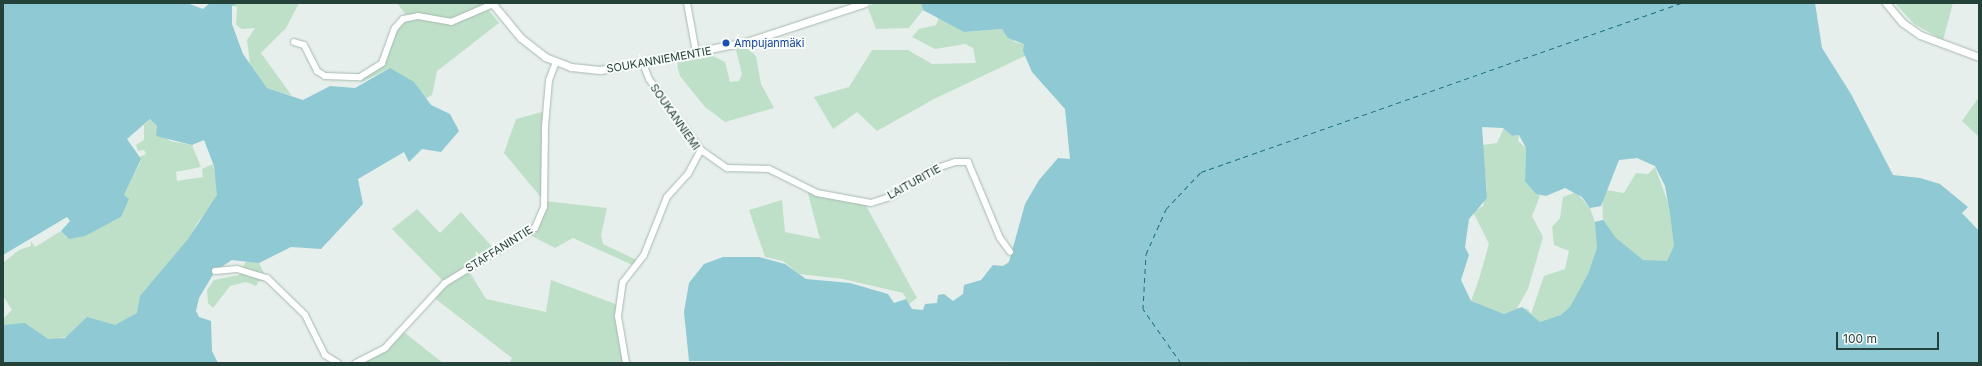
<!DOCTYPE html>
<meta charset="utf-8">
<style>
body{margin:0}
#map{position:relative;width:1982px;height:366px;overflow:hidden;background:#e6efeb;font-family:Inter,sans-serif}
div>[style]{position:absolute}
.green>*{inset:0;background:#bfe0c8}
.water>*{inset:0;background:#8ec9d4}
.ferry>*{height:1px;margin-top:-0.5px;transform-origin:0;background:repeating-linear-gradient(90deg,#1c6f80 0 5px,transparent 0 9px)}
.roads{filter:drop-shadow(0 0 1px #a8b8b2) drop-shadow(0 0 1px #a8b8b2)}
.minor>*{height:6px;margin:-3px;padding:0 3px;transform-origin:3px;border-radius:3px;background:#fff}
.tertiary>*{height:7px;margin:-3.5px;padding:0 3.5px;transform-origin:3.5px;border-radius:3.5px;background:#fff}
.dots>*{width:11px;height:11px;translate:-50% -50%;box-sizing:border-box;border:2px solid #f7fbf9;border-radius:50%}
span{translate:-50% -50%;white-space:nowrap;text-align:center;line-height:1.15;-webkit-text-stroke:4px #f7fbf9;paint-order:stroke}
.transit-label{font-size:11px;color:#164399}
.left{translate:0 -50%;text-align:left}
.street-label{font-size:11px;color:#24423a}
.frame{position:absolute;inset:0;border:4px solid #24423a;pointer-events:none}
.scale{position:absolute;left:1836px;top:332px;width:103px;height:18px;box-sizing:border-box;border:2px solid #24423a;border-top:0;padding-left:5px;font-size:12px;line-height:14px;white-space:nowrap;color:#24423a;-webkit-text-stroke:3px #f7fbf9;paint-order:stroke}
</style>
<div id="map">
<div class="green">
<div style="clip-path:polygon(224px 3px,299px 3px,286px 28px,261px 53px,292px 96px,267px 88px,250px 64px,247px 40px,255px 28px,242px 29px,236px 25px,237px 7px)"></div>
<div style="clip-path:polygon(397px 3px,483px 3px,499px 23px,437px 71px,432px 95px,425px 99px,416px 85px,388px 69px,360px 83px,378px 64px,399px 20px,406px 15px)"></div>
<div style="clip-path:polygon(874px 3px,921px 3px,923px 10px,909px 28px,876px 29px,868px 8px)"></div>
<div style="clip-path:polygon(1895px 3px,1953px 3px,1943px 40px,1914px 24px)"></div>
<div style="clip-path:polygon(939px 17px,964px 32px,1002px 29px,1015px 42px,1024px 44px,1025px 56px,934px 99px,877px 131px,857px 112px,833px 129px,814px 97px,849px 87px,872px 50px,908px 50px,932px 64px,976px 63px,973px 48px,965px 44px,935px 49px,912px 37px,919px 29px,936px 25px)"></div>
<div style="clip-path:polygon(747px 48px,756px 56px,761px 84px,774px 108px,725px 122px,705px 107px,680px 76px,676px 62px,711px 55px,725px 62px,730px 82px,739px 81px,742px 74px,736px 50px)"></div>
<div style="clip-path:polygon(1979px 97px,1979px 137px,1962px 121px)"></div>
<div style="clip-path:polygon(546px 111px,544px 201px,607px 208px,601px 235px,603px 244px,641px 262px,637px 267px,573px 238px,555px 248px,526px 233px,535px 228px,544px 201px,504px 153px,516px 119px)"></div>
<div style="clip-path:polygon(150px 119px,170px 141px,192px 145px,201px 167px,176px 172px,177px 181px,203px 177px,202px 169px,213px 164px,215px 175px,229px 186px,198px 222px,144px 323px,60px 338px,58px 342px,4px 326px,3px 319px,12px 310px,3px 296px,3px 263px,19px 250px,31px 246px,31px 241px,35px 247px,61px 231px,69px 239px,105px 219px,112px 222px,121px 217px,124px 195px,141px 160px,139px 157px,146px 154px,144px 150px,138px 151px,136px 145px,144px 140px,144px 125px)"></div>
<div style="clip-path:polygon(1504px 128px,1512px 136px,1519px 135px,1518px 141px,1526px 148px,1525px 181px,1540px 196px,1532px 216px,1543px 237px,1528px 289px,1517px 308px,1528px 309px,1531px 314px,1544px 276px,1565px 269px,1569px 251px,1554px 245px,1552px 227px,1560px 218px,1563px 197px,1576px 192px,1590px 208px,1595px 222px,1603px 220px,1602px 197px,1606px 190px,1624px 193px,1636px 173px,1648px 174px,1655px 167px,1687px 254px,1588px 309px,1531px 331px,1453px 294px,1462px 285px,1471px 301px,1479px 279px,1489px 244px,1473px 212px,1483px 206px,1487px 190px,1482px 145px,1497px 143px)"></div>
<div style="clip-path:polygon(807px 190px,864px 202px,917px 298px,909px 304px,903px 293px,843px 279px,799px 274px,783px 261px,765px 257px,749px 210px,782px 200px,785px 232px,820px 239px)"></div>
<div style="clip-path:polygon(417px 209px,440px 233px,461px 212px,495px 250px,467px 268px,486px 299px,546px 312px,551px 280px,618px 305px,626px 363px,509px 363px,512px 358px,432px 296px,445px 283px,392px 229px)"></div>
<div style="clip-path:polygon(246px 261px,259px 263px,268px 281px,259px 281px,256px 286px,246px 282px,230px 286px,213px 308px,208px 303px,207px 290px,214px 280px,239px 275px)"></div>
<div style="clip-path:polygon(400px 329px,443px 363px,356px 363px,385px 348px)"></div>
</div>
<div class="water">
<div style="clip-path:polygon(3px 3px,187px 3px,203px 9px,210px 3px,238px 3px,232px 6px,232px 24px,243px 54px,267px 88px,303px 100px,330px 86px,355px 88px,390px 68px,414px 82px,431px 105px,450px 114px,459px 131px,441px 152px,422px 149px,409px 162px,404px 152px,358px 179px,363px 204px,321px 249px,291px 247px,259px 263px,232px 260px,215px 271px,199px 298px,196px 311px,199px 317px,211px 321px,212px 351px,218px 363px,3px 363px,3px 325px,25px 323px,48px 339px,65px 338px,87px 317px,115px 325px,137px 313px,140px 296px,188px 239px,217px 195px,214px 166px,204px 140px,192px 145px,156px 136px,157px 126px,150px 119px,127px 139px,141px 159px,124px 195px,129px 199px,121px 217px,85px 236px,69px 239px,61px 231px,70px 221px,67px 217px,3px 255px)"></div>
<div style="clip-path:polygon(evenodd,921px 3px,1815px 3px,1822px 48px,1851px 94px,1893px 175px,1920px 178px,1940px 184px,1968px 207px,1962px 213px,1979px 231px,1979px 363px,689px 361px,684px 312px,689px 283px,704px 264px,723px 257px,759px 257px,785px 264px,806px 279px,850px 283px,888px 294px,894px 303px,906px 299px,912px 309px,923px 310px,925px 304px,937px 303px,938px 295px,944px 294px,953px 301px,963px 294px,964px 285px,981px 280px,993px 265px,1003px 266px,1009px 262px,1025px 204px,1039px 180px,1058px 158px,1070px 159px,1065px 109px,1032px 72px,1023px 51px,1024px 44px,1008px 38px,1002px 29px,964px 32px,923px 10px,921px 3px,1482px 127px,1503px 128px,1512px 136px,1519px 135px,1526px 148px,1525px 181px,1536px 194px,1546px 196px,1565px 188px,1582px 197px,1590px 208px,1601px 206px,1619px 160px,1637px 158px,1655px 166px,1665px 186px,1670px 213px,1674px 246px,1667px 261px,1643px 260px,1616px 238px,1603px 220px,1595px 222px,1597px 248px,1588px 274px,1570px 307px,1561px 315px,1540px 322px,1522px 307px,1504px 314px,1471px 301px,1461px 280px,1469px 255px,1465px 247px,1469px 219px,1487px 198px,1482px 127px)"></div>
</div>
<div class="ferry">
<div style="left:1181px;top:363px;width:66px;rotate:-125.1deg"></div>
<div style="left:1143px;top:309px;width:55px;rotate:-86.9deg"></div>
<div style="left:1146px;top:254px;width:49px;rotate:-66deg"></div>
<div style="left:1166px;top:209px;width:51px;rotate:-46.6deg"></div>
<div style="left:1201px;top:172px;width:509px;rotate:-19.4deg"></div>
</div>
<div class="roads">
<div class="minor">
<div style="left:687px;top:3px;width:50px;rotate:79.6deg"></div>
<div style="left:294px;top:42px;width:10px;rotate:17deg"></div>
<div style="left:304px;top:45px;width:29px;rotate:63deg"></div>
<div style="left:317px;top:71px;width:9px;rotate:32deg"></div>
<div style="left:325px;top:76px;width:35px;rotate:2deg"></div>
<div style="left:360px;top:77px;width:26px;rotate:-32deg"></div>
<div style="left:382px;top:63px;width:37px;rotate:-70deg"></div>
<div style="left:395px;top:28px;width:12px;rotate:-48deg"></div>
<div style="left:403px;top:19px;width:15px;rotate:-11deg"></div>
<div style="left:418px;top:16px;width:34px;rotate:10deg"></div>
<div style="left:451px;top:22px;width:46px;rotate:-23.2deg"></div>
<div style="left:701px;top:150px;width:32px;rotate:35deg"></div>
<div style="left:727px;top:168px;width:42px;rotate:1.4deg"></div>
<div style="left:769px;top:169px;width:54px;rotate:26.6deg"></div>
<div style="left:817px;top:193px;width:55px;rotate:10.5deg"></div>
<div style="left:871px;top:203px;width:20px;rotate:-18deg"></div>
<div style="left:890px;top:197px;width:52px;rotate:-32.5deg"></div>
<div style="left:934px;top:169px;width:22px;rotate:-18deg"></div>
<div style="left:955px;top:162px;width:13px"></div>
<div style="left:968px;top:162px;width:82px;rotate:67.2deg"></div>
<div style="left:1000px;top:238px;width:17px;rotate:54deg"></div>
<div style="left:215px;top:271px;width:22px;rotate:-5deg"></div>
<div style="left:237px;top:269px;width:31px;rotate:17deg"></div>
<div style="left:267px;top:278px;width:53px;rotate:44.2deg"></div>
<div style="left:305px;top:315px;width:45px;rotate:63.4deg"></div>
<div style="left:325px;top:355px;width:15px;rotate:32deg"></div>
<div style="left:356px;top:363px;width:33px;rotate:-27deg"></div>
<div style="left:385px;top:348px;width:88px;rotate:-47.3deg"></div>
<div style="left:445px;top:283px;width:105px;rotate:-31.4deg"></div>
<div style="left:535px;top:228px;width:23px;rotate:-67deg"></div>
<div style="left:544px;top:207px;width:81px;rotate:-89.3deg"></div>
<div style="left:545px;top:126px;width:46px;rotate:-85deg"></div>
<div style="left:549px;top:80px;width:19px;rotate:-69deg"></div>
<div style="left:626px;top:363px;width:48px;rotate:-99.7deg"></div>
<div style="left:618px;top:316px;width:34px;rotate:-82deg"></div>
<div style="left:623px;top:282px;width:34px;rotate:-52deg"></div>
<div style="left:644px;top:255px;width:62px;rotate:-68.4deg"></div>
<div style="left:667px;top:197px;width:31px;rotate:-48deg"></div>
<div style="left:688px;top:174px;width:27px;rotate:-62deg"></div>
<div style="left:701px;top:150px;width:88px;rotate:-126.2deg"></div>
<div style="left:649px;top:79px;width:17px;rotate:-111deg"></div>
</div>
<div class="tertiary">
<div style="left:492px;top:3px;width:45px;rotate:50.4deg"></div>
<div style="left:521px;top:38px;width:31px;rotate:38deg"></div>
<div style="left:545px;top:57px;width:28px;rotate:21deg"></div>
<div style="left:571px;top:67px;width:29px;rotate:6deg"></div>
<div style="left:600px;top:70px;width:149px;rotate:-10.9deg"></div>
<div style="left:746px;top:42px;width:125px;rotate:-18.1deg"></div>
<div style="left:1886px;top:3px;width:26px;rotate:50deg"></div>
<div style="left:1903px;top:23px;width:21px;rotate:35deg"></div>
<div style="left:1920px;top:35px;width:63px;rotate:20.4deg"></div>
</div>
</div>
<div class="dots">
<div style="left:726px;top:43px;background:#1a4fb4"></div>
</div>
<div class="transit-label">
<span class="left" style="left:734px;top:43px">Ampujanmäki</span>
</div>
<div class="street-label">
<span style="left:659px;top:60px;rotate:-10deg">SOUKANNIEMENTIE</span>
<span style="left:675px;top:117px;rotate:55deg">SOUKANNIEMI</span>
<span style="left:914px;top:182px;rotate:-29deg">LAITURITIE</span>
<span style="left:499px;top:249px;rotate:-32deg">STAFFANINTIE</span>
</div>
<div class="frame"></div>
<div class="scale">100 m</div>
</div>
